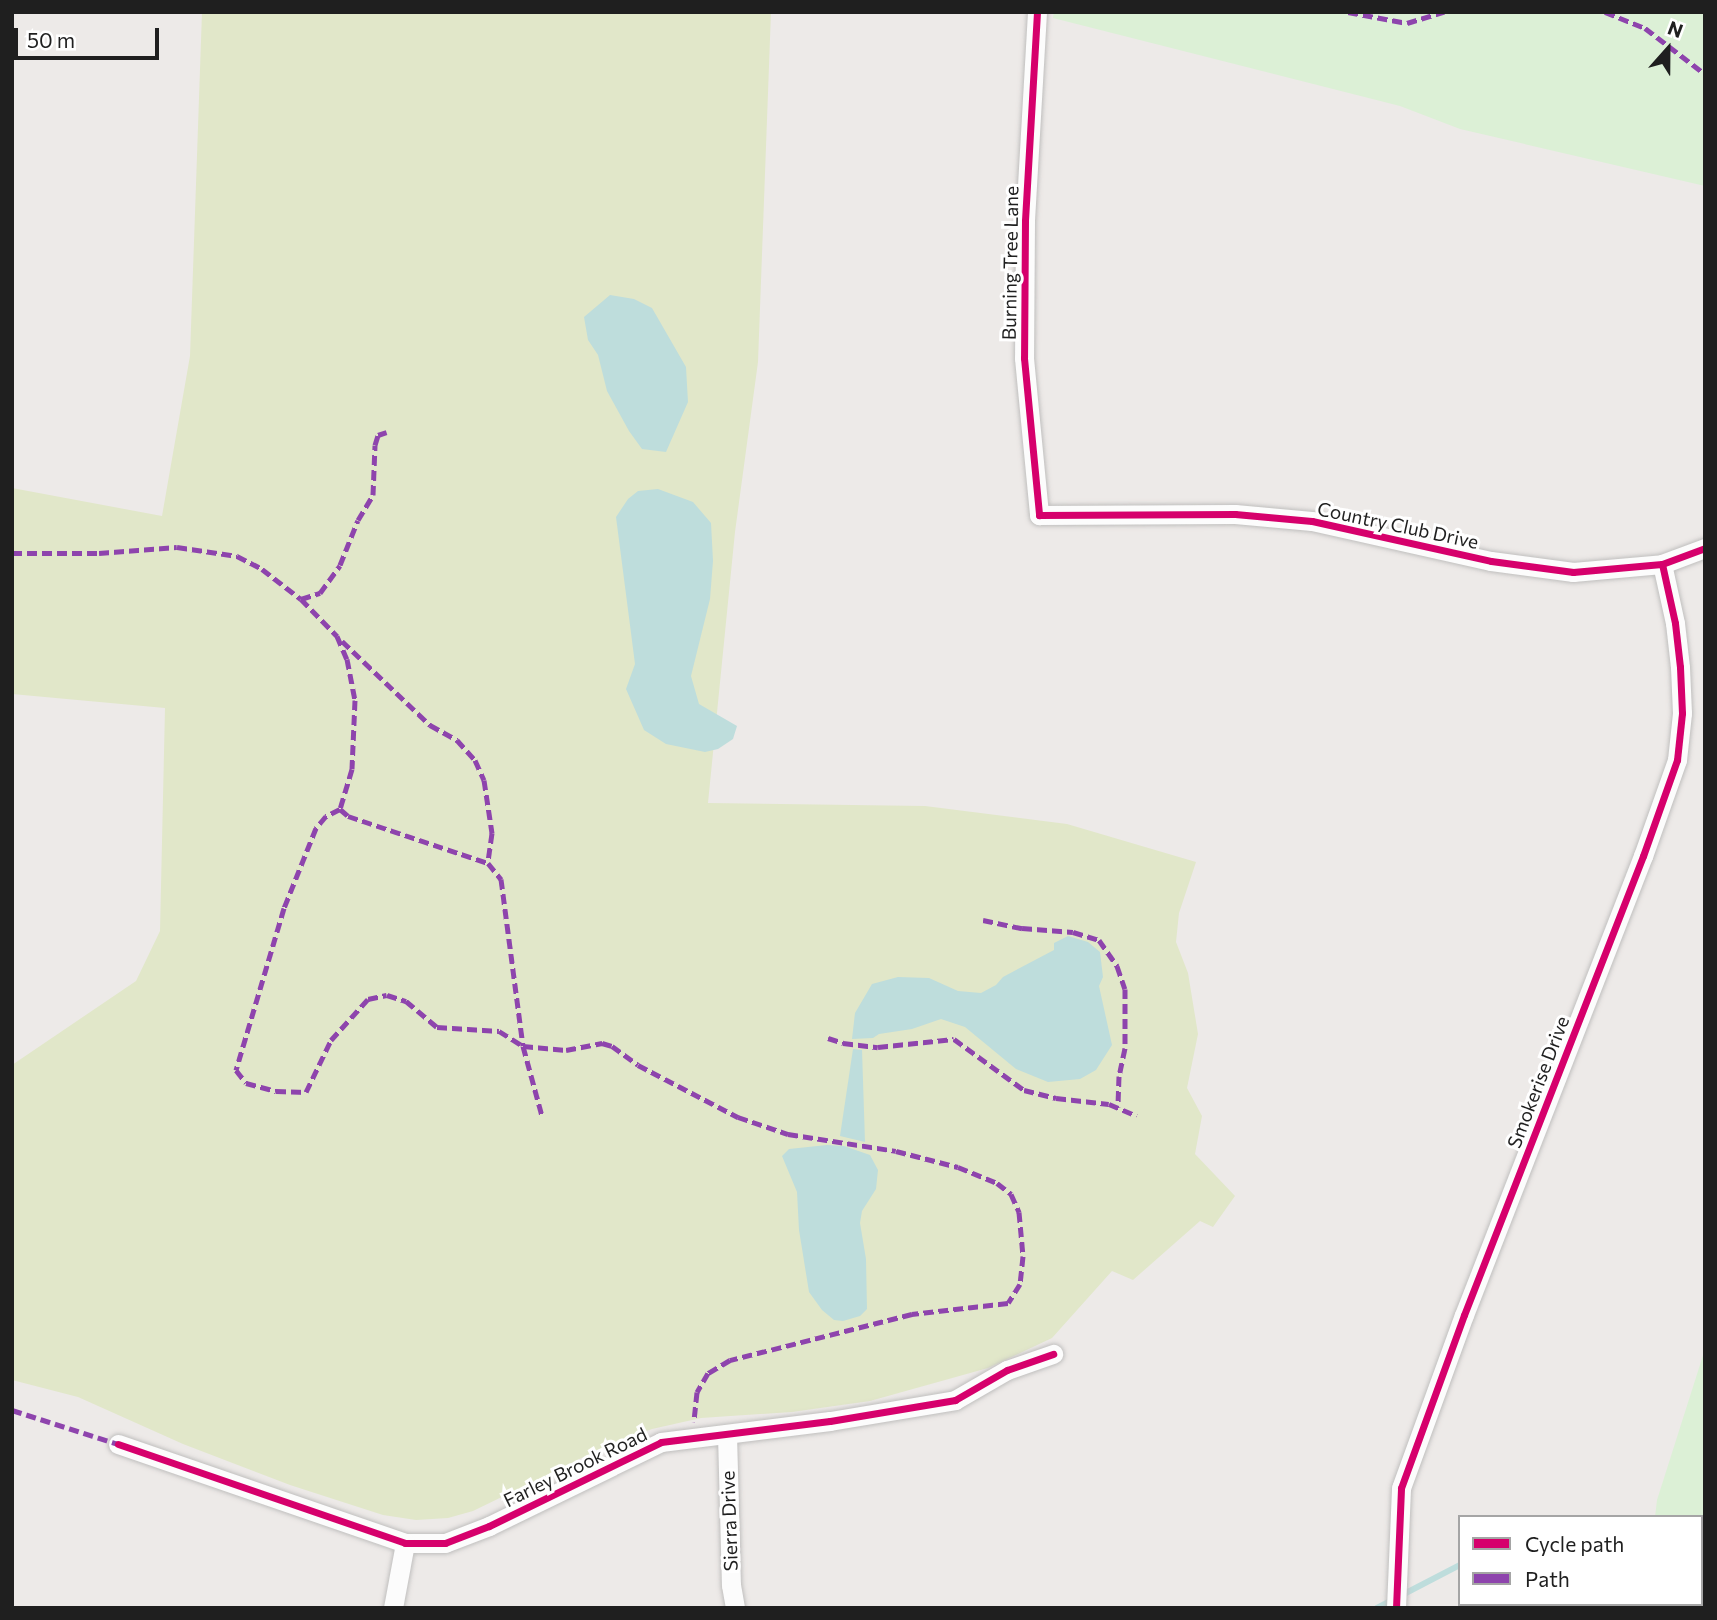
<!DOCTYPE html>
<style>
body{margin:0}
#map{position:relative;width:1717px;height:1620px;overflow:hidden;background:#edeae8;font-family:Commissioner,sans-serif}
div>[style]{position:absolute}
.grass>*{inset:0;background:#e1e7c9}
.park>*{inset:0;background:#dcf0d6}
.water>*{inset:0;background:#bedddc}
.stream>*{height:6px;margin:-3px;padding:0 3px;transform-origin:3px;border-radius:3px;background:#bedddc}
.roads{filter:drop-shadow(0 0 2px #c0bfbe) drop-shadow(0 0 2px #c0bfbe)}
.street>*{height:19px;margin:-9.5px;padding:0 9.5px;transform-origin:9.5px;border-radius:9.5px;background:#fcfcfc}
.quiet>*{height:5px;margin-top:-2.5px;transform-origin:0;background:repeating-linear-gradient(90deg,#8e44ad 0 10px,transparent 0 15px)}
.cycleway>*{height:7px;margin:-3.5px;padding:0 3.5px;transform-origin:3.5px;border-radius:3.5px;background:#d6006c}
span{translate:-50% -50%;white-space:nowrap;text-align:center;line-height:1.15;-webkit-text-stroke:6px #fff;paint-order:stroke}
.street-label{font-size:19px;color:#1f1f1f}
.frame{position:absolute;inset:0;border:14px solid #1f1f1f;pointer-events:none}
.legend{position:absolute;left:1458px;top:1515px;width:245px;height:91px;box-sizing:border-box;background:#fff;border:2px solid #a5a5a5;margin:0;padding:9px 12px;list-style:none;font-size:21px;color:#1f1f1f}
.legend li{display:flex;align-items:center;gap:14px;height:35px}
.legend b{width:35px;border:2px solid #a5a5a5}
.north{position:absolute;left:1633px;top:14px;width:70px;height:70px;-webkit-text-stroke:5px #fff;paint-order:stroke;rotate:21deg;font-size:19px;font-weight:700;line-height:28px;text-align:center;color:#1f1f1f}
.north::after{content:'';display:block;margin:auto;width:24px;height:32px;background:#1f1f1f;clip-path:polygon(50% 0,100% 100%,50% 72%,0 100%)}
.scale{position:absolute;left:14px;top:28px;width:145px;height:32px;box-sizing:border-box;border:4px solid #1f1f1f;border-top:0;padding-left:9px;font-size:21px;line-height:24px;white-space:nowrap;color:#1f1f1f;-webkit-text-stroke:5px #fff;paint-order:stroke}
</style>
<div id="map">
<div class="grass">
<div style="clip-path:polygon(202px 12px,771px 12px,758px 362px,735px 532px,708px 803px,925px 806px,1067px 824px,1196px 862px,1179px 913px,1176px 942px,1188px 973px,1198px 1034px,1187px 1088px,1202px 1116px,1195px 1154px,1235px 1196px,1213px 1227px,1200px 1221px,1133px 1280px,1112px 1271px,1052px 1338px,988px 1368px,870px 1401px,792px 1412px,701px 1418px,652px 1429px,606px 1446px,473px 1511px,448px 1518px,416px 1520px,383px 1515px,290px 1485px,183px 1444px,78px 1397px,12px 1380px,12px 1065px,136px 981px,160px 931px,165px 708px,12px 694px,12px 488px,162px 516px,190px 356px)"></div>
</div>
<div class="park">
<div style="clip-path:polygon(1054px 12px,1705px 12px,1705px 186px,1460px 129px,1400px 106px,1053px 18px)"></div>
<div style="clip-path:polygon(1705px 1349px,1705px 1555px,1701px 1554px,1701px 1517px,1655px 1517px,1657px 1500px)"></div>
</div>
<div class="water">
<div style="clip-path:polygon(610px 295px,634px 299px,652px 308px,686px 367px,688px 402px,666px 452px,642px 449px,629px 431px,607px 391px,598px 355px,588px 340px,584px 317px)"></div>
<div style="clip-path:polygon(658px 489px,693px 502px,711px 523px,713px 561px,710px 599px,691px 676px,699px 704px,737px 726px,733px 739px,718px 749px,705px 752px,666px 744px,644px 730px,626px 689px,635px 664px,616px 517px,628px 499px,638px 491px)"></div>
<div style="clip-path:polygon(1068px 936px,1088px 942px,1100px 952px,1103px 977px,1099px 986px,1112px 1045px,1096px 1070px,1080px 1079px,1048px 1082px,1016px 1069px,965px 1027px,941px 1019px,912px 1029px,879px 1034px,873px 1038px,852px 1039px,855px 1013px,872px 984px,898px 977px,929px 978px,958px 991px,981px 993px,996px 985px,1003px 977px,1054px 950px,1054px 943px)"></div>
<div style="clip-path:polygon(853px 1049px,862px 1050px,865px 1142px,840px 1136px)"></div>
<div style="clip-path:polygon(827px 1145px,844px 1146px,870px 1155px,878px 1170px,876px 1189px,862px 1211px,860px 1223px,866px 1259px,867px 1309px,860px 1316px,843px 1321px,834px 1320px,822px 1310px,809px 1292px,799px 1230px,797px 1192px,782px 1156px,789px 1149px)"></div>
</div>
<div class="stream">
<div style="left:1701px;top:1539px;width:4px"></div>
<div style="left:1377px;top:1608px;width:93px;rotate:-27.4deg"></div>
</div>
<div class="roads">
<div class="street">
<div style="left:1037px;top:12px;width:209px;rotate:93.3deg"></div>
<div style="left:1025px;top:221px;width:137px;rotate:90.4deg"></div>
<div style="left:1024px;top:358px;width:158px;rotate:84.5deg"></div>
<div style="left:1039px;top:515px;width:196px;rotate:-0.3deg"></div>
<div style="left:1235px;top:514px;width:77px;rotate:5.2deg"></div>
<div style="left:1312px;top:521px;width:183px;rotate:12.6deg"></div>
<div style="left:1491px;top:561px;width:83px;rotate:7.6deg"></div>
<div style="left:1573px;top:572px;width:89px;rotate:-5.1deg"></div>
<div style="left:1662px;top:564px;width:46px;rotate:-20.4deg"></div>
<div style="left:727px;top:1434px;width:151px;rotate:88.5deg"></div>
<div style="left:731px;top:1585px;width:23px;rotate:80deg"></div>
<div style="left:118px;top:1444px;width:304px;rotate:19deg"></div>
<div style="left:405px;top:1543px;width:40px"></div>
<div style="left:445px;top:1543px;width:47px;rotate:-21.1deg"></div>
<div style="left:489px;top:1526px;width:191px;rotate:-26deg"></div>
<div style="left:661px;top:1442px;width:170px;rotate:-7.1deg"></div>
<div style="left:830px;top:1421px;width:127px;rotate:-9.5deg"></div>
<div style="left:955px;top:1400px;width:60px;rotate:-30deg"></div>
<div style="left:1007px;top:1370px;width:49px;rotate:-19.2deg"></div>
<div style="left:393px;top:1608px;width:66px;rotate:-79.5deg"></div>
<div style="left:1396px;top:1608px;width:120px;rotate:-87.6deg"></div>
<div style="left:1401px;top:1488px;width:184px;rotate:-70deg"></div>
<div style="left:1464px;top:1315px;width:493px;rotate:-68.7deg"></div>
<div style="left:1643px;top:856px;width:102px;rotate:-70.5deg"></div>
<div style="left:1677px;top:760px;width:47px;rotate:-83.9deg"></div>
<div style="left:1682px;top:713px;width:46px;rotate:-92.5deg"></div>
<div style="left:1680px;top:667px;width:44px;rotate:-96.5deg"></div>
<div style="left:1675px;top:623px;width:60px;rotate:-102.4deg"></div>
</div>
</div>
<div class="quiet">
<div style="left:1348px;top:12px;width:60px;rotate:10.6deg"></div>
<div style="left:1407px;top:23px;width:39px;rotate:-17deg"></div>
<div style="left:1605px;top:12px;width:43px;rotate:21.8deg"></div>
<div style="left:1645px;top:28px;width:76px;rotate:37.5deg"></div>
<div style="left:12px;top:553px;width:87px"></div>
<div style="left:99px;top:553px;width:78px;rotate:-4.4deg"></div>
<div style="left:177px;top:547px;width:61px;rotate:8.5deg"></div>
<div style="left:237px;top:556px;width:28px;rotate:27deg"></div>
<div style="left:262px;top:569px;width:49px;rotate:37.6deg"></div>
<div style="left:301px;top:599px;width:52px;rotate:45.8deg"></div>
<div style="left:337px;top:636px;width:25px;rotate:67deg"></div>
<div style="left:347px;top:659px;width:42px;rotate:79deg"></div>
<div style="left:355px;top:700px;width:69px;rotate:92.5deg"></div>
<div style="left:352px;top:769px;width:42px;rotate:106.7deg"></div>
<div style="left:340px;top:809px;width:16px;rotate:153deg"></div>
<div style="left:326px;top:816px;width:16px;rotate:130deg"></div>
<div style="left:316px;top:828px;width:86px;rotate:111.8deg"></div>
<div style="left:284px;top:908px;width:169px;rotate:106.5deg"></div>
<div style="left:236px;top:1070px;width:16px;rotate:52deg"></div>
<div style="left:246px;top:1083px;width:31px;rotate:15deg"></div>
<div style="left:276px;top:1091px;width:30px;rotate:2deg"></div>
<div style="left:306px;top:1092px;width:58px;rotate:-64.3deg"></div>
<div style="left:331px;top:1040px;width:55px;rotate:-47.9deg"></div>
<div style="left:368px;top:999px;width:19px;rotate:-12deg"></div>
<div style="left:387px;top:995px;width:20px;rotate:18deg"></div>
<div style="left:406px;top:1001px;width:40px;rotate:40deg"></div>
<div style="left:437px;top:1027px;width:62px;rotate:3.7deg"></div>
<div style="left:499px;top:1031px;width:28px;rotate:32deg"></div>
<div style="left:523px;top:1046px;width:43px;rotate:5.3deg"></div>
<div style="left:566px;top:1050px;width:37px;rotate:-11deg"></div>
<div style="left:602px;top:1043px;width:10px;rotate:17deg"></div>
<div style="left:612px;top:1046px;width:32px;rotate:36deg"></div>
<div style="left:638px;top:1065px;width:113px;rotate:27.5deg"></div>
<div style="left:738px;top:1117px;width:53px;rotate:18.8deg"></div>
<div style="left:788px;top:1134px;width:109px;rotate:8.9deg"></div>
<div style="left:896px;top:1151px;width:64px;rotate:14.5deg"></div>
<div style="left:958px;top:1167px;width:42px;rotate:22.3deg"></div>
<div style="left:997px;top:1183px;width:18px;rotate:38deg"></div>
<div style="left:1011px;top:1194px;width:20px;rotate:66deg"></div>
<div style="left:1019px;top:1212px;width:44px;rotate:84.8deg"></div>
<div style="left:1023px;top:1256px;width:28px;rotate:96deg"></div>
<div style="left:1020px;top:1284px;width:22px;rotate:122deg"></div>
<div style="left:1008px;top:1303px;width:97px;rotate:173.5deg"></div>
<div style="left:912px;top:1314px;width:188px;rotate:165.8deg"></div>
<div style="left:730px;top:1360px;width:26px;rotate:149deg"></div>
<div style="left:708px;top:1373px;width:22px;rotate:120deg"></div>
<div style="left:697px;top:1392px;width:30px;rotate:96deg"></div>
<div style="left:301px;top:599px;width:20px;rotate:-18deg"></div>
<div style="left:320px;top:593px;width:34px;rotate:-54deg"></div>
<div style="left:340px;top:565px;width:48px;rotate:-68.2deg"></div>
<div style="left:358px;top:520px;width:29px;rotate:-59deg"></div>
<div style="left:373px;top:495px;width:50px;rotate:-87.7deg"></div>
<div style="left:375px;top:445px;width:10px;rotate:-73deg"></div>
<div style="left:378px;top:435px;width:9px;rotate:-18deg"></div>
<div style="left:342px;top:641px;width:122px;rotate:43.7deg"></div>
<div style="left:430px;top:725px;width:31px;rotate:29deg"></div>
<div style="left:457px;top:740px;width:27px;rotate:48deg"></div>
<div style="left:475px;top:760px;width:22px;rotate:66deg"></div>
<div style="left:484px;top:780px;width:54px;rotate:81.4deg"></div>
<div style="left:492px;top:833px;width:30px;rotate:98deg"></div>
<div style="left:340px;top:809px;width:11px;rotate:41deg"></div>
<div style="left:348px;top:816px;width:148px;rotate:18.6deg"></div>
<div style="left:488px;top:863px;width:21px;rotate:51deg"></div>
<div style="left:501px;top:879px;width:168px;rotate:82.5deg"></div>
<div style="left:523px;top:1046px;width:73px;rotate:74.8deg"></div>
<div style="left:983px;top:920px;width:40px;rotate:12deg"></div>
<div style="left:1022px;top:928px;width:51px;rotate:4.5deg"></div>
<div style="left:1073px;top:932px;width:27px;rotate:17deg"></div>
<div style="left:1099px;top:940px;width:32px;rotate:55deg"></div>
<div style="left:1117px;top:966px;width:24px;rotate:71deg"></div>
<div style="left:1125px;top:989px;width:59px;rotate:90deg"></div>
<div style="left:1125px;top:1048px;width:29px;rotate:102deg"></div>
<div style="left:1119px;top:1076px;width:31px;rotate:92deg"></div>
<div style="left:828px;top:1038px;width:16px;rotate:18deg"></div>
<div style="left:843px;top:1043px;width:35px;rotate:7deg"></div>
<div style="left:878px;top:1047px;width:76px;rotate:-6deg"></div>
<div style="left:954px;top:1039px;width:87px;rotate:36.1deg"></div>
<div style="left:1024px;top:1090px;width:33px;rotate:14deg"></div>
<div style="left:1056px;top:1098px;width:53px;rotate:6.5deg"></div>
<div style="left:1109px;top:1104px;width:30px;rotate:23deg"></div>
<div style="left:12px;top:1410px;width:111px;rotate:17.8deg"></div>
</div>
<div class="cycleway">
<div style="left:1037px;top:12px;width:209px;rotate:93.3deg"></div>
<div style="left:1025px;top:221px;width:137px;rotate:90.4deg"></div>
<div style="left:1024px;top:358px;width:158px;rotate:84.5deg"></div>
<div style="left:1039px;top:515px;width:196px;rotate:-0.3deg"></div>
<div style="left:1235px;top:514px;width:77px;rotate:5.2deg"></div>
<div style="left:1312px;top:521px;width:183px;rotate:12.6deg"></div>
<div style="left:1491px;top:561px;width:83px;rotate:7.6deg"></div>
<div style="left:1573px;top:572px;width:89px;rotate:-5.1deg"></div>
<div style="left:1662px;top:564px;width:46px;rotate:-20.4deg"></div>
<div style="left:118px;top:1444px;width:304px;rotate:19deg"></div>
<div style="left:405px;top:1543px;width:40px"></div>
<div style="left:445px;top:1543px;width:47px;rotate:-21.1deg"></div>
<div style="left:489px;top:1526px;width:191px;rotate:-26deg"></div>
<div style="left:661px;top:1442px;width:170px;rotate:-7.1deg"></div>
<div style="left:830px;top:1421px;width:127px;rotate:-9.5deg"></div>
<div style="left:955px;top:1400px;width:60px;rotate:-30deg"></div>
<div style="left:1007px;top:1370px;width:49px;rotate:-19.2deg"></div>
<div style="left:1396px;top:1608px;width:120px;rotate:-87.6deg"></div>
<div style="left:1401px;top:1488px;width:184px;rotate:-70deg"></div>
<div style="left:1464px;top:1315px;width:493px;rotate:-68.7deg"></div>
<div style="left:1643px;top:856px;width:102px;rotate:-70.5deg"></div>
<div style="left:1677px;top:760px;width:47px;rotate:-83.9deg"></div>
<div style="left:1682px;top:713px;width:46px;rotate:-92.5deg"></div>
<div style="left:1680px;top:667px;width:44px;rotate:-96.5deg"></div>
<div style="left:1675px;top:623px;width:60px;rotate:-102.4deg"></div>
</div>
<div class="street-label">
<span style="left:1010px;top:263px;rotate:-89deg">Burning Tree Lane</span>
<span style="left:1398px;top:525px;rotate:12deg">Country Club Drive</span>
<span style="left:1538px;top:1082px;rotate:-69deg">Smokerise Drive</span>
<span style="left:575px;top:1467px;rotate:-26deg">Farley Brook Road</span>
<span style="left:729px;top:1521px;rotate:-92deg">Sierra Drive</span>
</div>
<div class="frame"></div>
<ul class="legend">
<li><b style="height:9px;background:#d6006c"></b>Cycle path</li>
<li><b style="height:9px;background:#8e44ad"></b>Path</li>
</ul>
<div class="north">N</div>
<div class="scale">50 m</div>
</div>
